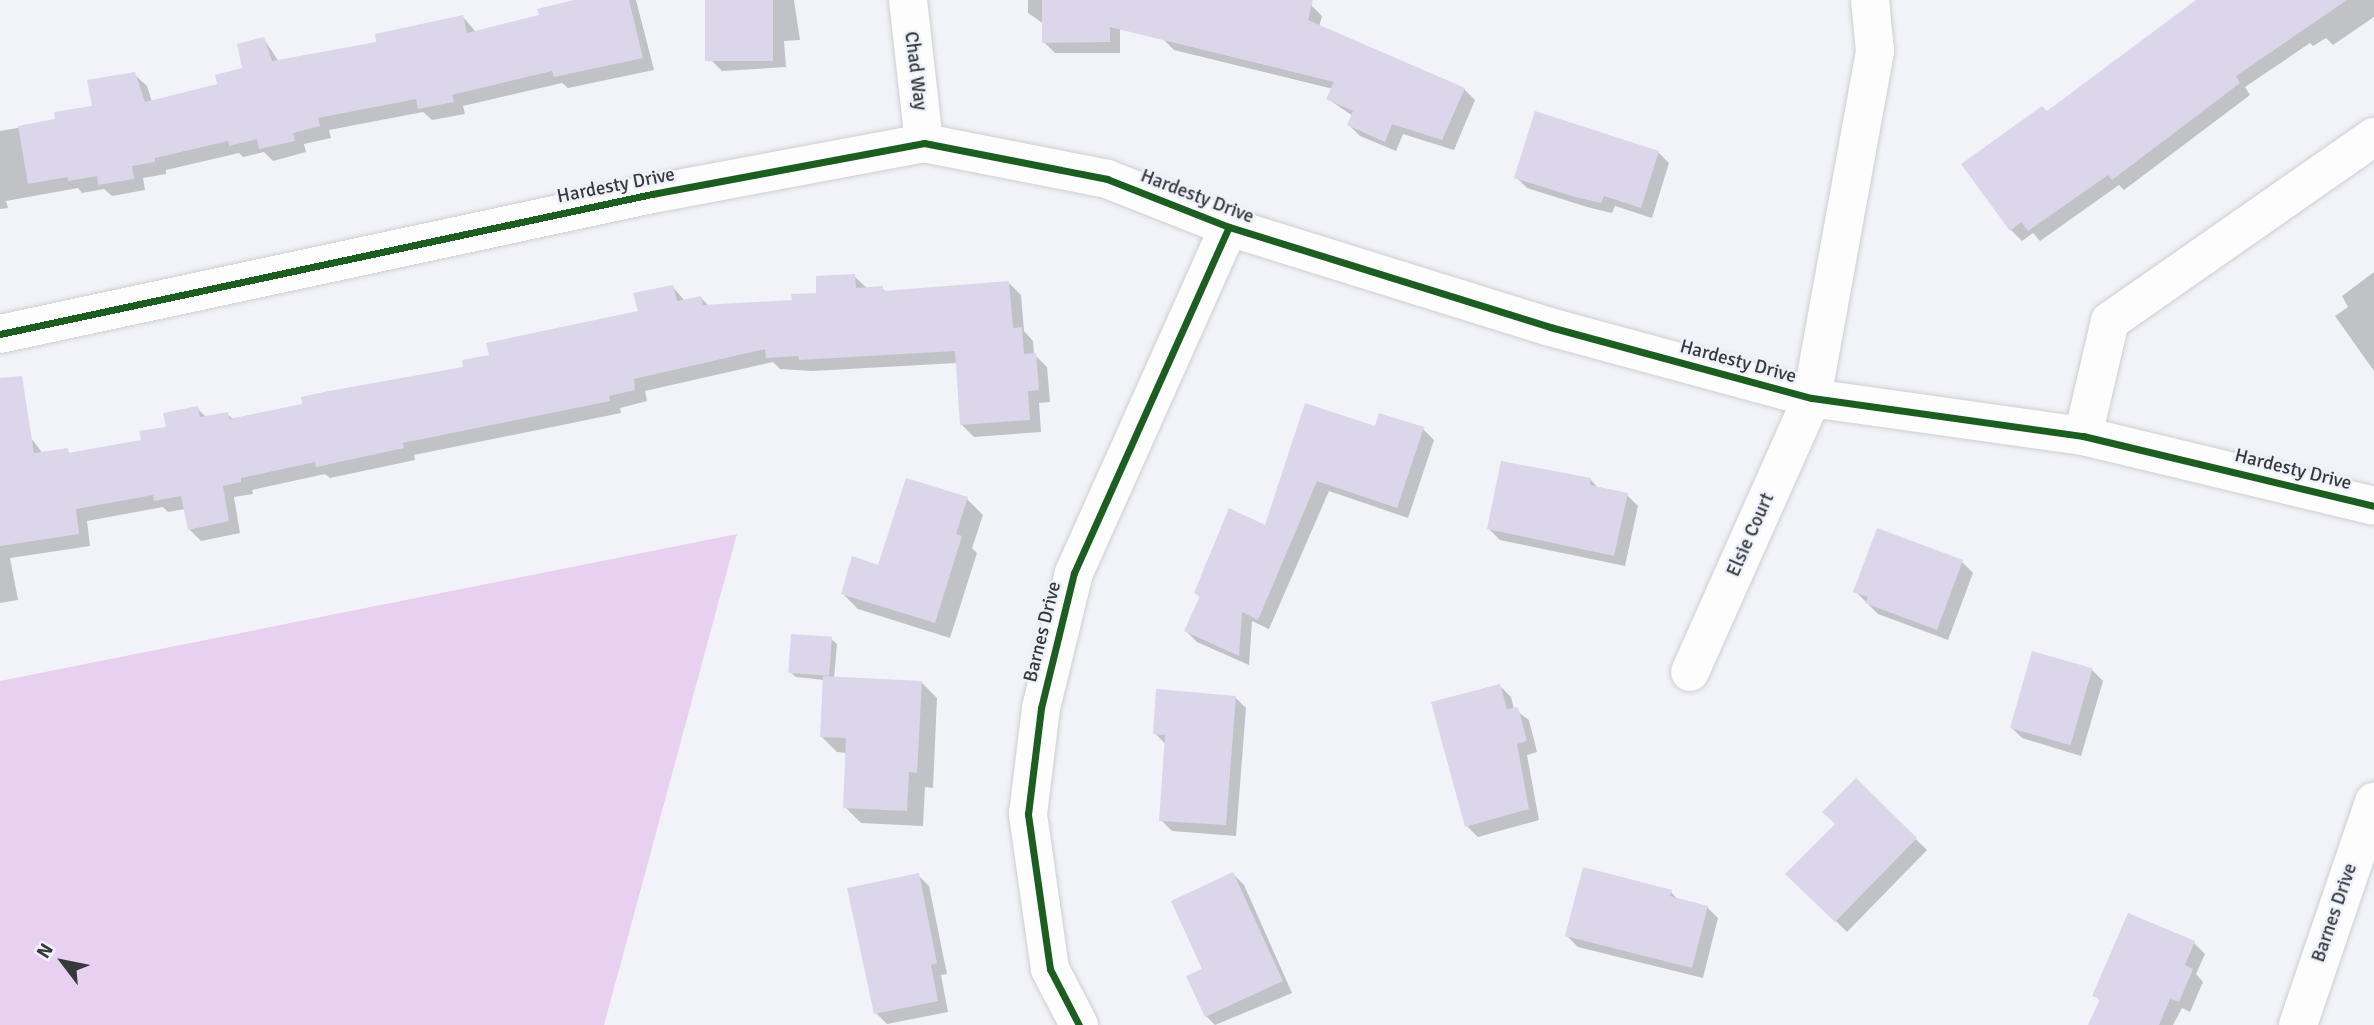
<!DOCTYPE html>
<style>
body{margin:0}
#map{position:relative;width:2374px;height:1025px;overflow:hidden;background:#f2f3f8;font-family:Signika,sans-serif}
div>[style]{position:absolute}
.green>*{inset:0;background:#e8d0f0}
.shadow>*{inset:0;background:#0003}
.building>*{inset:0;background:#dbd6e9;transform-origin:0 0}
.roads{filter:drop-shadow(0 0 2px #ceced2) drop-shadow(0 0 2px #ceced2)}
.minor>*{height:38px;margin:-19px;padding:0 19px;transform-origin:19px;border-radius:19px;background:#fdfdfe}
.cycleway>*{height:7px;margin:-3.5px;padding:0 3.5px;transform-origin:3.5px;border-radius:3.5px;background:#1b5e20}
span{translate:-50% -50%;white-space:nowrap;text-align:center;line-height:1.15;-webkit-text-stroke:5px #eff2fb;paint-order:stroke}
.street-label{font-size:19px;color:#37383c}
.north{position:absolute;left:28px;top:927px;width:70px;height:70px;-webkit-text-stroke:5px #eff2fb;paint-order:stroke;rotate:302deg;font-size:19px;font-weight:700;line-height:28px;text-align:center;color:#37383c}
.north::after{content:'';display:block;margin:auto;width:24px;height:32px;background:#37383c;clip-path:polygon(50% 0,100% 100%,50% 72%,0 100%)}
</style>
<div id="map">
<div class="green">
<div style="clip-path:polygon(737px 534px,604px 1025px,0 1025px,0 681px)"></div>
</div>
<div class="shadow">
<div style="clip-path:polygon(582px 0,636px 0,654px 70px,568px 88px,562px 83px,463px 106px,465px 114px,432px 120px,423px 112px,329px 130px,331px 138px,304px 144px,306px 152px,273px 161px,264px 152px,243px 157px,239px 153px,166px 170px,166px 174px,143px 178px,145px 190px,112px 196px,104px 189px,82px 193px,78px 188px,6px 201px,8px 208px,0 209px,0 131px,57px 121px,94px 107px,134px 74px,147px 86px,152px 102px,219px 85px,244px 70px,264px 39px,279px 62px,378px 44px,463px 17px,476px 32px,541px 17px)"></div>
<div style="clip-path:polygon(707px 0,794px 0,800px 40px,784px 41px,786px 67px,722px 71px,711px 60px)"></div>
<div style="clip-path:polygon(1028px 0,1120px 0,1120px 53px,1055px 53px,1044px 42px,1044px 24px,1028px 13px)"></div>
<div style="clip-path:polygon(1173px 0,1290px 0,1311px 5px,1322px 16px,1319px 27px,1464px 89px,1475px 100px,1454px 150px,1403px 134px,1396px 151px,1360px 136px,1349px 125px,1353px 116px,1328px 99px,1333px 89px,1174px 50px,1163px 39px)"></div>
<div style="clip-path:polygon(2199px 0,2374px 0,2374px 17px,2333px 45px,2326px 38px,2313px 46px,2310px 43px,2245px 87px,2250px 95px,2124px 190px,2119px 185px,2040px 241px,2033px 233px,2022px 241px,2011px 230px,2047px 113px)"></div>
<div style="clip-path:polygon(1658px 152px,1669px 163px,1652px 218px,1615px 206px,1612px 213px,1587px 207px,1527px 188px,1516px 177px)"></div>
<div style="clip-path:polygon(2374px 272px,2374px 371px,2335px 316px,2348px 307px,2342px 296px)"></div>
<div style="clip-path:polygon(854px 276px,868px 289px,882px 288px,887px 293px,1009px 283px,1021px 295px,1024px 331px,1033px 341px,1034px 354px,1047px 367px,1050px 402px,1039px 403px,1041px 432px,974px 437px,962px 425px,957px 363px,812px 371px,780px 369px,773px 362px,645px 391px,647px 401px,620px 408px,621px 413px,414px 455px,415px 460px,330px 478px,325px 474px,252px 490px,253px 494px,234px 497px,240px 533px,201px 541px,189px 529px,185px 509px,168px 512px,163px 507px,87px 521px,90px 546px,10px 558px,18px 600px,0 603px,0 444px,31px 438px,43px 454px,67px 450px,71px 455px,143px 441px,197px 408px,207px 418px,227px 414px,234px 420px,465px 369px,640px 313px,672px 286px,685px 301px,701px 298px,709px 306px,793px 301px,818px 295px)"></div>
<div style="clip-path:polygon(1307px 405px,1376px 428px,1423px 429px,1434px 440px,1408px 518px,1329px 491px,1269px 629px,1252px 621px,1249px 665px,1197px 642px,1186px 631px,1201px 598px,1196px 593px,1205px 566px,1230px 511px,1266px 527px)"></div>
<div style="clip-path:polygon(1591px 480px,1599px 489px,1627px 495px,1638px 506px,1625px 566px,1500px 540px,1489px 529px)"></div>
<div style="clip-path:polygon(967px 499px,983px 515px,972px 548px,977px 553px,950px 638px,858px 609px,843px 594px)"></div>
<div style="clip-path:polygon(1878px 530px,1962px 562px,1973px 573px,1948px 640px,1878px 614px,1855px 591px)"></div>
<div style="clip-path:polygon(831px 639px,837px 644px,834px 678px,921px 682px,937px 698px,933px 788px,925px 787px,923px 826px,861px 823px,845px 807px,847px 753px,837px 752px,822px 737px,824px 680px,796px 677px,790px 672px)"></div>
<div style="clip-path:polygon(2092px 670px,2103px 681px,2081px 756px,2022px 738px,2011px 727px)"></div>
<div style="clip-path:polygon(1500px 686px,1511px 697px,1514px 709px,1529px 720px,1537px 752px,1527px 755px,1539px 820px,1478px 837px,1467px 826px)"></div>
<div style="clip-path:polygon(1235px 697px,1246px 708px,1236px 836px,1172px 831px,1161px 820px,1166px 745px,1155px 733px)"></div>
<div style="clip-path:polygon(1856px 781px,1927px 850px,1847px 932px,1788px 874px,1837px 825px)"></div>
<div style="clip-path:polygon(1233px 874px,1244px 885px,1292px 993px,1215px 1025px,1206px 1016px,1204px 969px)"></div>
<div style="clip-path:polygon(918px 875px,929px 886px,947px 974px,941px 975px,948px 1012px,887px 1024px,876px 1013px)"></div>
<div style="clip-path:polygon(1671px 892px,1679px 901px,1707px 907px,1718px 918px,1703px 978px,1578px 947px,1567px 936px)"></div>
<div style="clip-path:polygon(2194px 943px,2205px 954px,2196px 974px,2203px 982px,2190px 1012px,2182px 1008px,2173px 1025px,2090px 1025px,2101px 1001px,2094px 995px)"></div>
</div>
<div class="building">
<div style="clip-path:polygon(574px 0,629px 0,643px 58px,554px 77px,552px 71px,452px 95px,454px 102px,418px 109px,416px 99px,318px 118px,320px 126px,293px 133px,295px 141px,259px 149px,257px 139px,229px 146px,228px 141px,155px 158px,155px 162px,132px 166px,134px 179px,98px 185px,97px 176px,68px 181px,68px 177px,28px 184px,18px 126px,55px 119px,54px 112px,92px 106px,87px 80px,135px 72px,145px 102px,217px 84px,215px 75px,242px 68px,237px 44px,264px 37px,272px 61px,376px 42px,375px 34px,463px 15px,467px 33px,539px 15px,537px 9px)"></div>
<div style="left:705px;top:0;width:68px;height:61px"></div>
<div style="clip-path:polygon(1042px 0,1313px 0,1308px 20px,1465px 88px,1442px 140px,1392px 124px,1385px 142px,1347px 125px,1353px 111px,1326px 99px,1334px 82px,1110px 27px,1110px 42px,1042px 43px)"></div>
<div style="clip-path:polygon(2196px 0,2347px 0,2236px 76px,2240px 83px,2112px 180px,2108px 175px,2028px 231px,2021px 222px,2010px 231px,1961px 164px,2042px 106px,2047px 111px)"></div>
<div style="clip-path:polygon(1535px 111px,1659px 151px,1641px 208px,1604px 196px,1601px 203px,1575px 197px,1514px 178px)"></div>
<div style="clip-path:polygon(855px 274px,856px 288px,883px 286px,883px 291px,1009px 281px,1013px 328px,1022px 327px,1024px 354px,1036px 353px,1039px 390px,1028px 391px,1030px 420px,960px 425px,955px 351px,799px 360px,798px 356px,766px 358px,765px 349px,634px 379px,635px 390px,609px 396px,610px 401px,403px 443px,404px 448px,316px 467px,315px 462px,241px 478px,241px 482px,223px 486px,229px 521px,188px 530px,181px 496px,154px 501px,153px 495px,76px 509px,79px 534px,0 546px,0 378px,22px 376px,34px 453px,68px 448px,68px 453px,141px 440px,139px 431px,166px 427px,163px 413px,198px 406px,200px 417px,228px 412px,229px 419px,302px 404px,301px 397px,329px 391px,463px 367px,462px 360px,489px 355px,486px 343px,638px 311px,633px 293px,673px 285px,677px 301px,701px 296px,703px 305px,792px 300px,791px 294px,816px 293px,816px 276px)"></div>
<div style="clip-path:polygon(1305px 403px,1375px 426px,1379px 413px,1424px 427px,1397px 508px,1317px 481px,1258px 620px,1242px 612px,1239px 656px,1184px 631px,1200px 596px,1194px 593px,1229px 508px,1265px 525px)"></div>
<div style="clip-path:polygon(1501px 461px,1591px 478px,1590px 485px,1628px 493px,1614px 556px,1487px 529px)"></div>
<div style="clip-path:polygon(906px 478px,968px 497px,956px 534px,962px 536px,935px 623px,841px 594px,852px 556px,878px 565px)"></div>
<div style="clip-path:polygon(1877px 528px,1963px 560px,1937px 630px,1865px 603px,1868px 597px,1853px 592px)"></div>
<div style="left:791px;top:634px;width:41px;height:39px;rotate:4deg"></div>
<div style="left:2032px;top:651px;width:63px;height:80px;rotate:16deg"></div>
<div style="clip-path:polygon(823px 676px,922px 681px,917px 773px,909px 772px,907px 811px,843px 808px,846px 738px,820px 737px)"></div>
<div style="clip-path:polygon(1500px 684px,1507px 709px,1518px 707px,1527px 741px,1517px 744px,1529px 809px,1465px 827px,1431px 702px)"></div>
<div style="clip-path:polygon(1156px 689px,1236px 696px,1226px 825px,1159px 821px,1165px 735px,1153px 734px)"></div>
<div style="clip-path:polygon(1856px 778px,1917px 838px,1835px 922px,1785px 874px,1835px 824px,1822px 812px)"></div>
<div style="clip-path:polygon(1583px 867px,1672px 890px,1670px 896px,1708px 906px,1692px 968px,1565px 936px)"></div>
<div style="clip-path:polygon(1233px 872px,1283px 981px,1205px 1017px,1186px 976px,1202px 969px,1171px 901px)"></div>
<div style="clip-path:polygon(919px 873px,937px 963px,931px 965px,938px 1001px,874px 1014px,847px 888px)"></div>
<div style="clip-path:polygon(2128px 913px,2195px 941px,2185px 965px,2193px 969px,2179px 1002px,2170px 999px,2159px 1025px,2088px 1025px,2100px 999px,2092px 996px)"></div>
</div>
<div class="roads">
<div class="minor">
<div style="left:908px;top:0;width:144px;rotate:83.6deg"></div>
<div style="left:0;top:334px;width:667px;rotate:-12.12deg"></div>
<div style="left:652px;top:194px;width:277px;rotate:-10.6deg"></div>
<div style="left:924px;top:143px;width:187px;rotate:11.1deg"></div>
<div style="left:1107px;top:179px;width:131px;rotate:21.5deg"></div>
<div style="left:1229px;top:227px;width:336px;rotate:17.3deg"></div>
<div style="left:1550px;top:327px;width:271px;rotate:15.2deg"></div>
<div style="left:1812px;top:398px;width:274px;rotate:8deg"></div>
<div style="left:2083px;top:436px;width:299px;rotate:13.5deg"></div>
<div style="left:2083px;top:436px;width:118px;rotate:-76.8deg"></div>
<div style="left:2110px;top:321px;width:322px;rotate:-34.9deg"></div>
<div style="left:1690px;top:672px;width:300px;rotate:-66deg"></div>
<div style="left:1812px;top:398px;width:353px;rotate:-79.7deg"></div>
<div style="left:1875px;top:51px;width:51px;rotate:-95.6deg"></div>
<div style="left:1079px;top:1025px;width:63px;rotate:-117.4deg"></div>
<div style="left:1050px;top:969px;width:157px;rotate:-98.1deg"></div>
<div style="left:1028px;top:814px;width:107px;rotate:-83deg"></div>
<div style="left:1041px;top:708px;width:139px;rotate:-76.3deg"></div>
<div style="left:1074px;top:573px;width:379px;rotate:-65.9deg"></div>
<div style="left:2298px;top:1025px;width:236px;rotate:-71.2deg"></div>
</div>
</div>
<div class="cycleway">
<div style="left:0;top:334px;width:667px;rotate:-12.12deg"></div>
<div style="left:652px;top:194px;width:277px;rotate:-10.6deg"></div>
<div style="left:924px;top:143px;width:187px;rotate:11.1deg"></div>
<div style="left:1107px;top:179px;width:131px;rotate:21.5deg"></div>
<div style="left:1229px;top:227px;width:336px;rotate:17.3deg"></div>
<div style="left:1550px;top:327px;width:271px;rotate:15.2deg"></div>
<div style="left:1812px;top:398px;width:274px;rotate:8deg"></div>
<div style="left:2083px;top:436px;width:299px;rotate:13.5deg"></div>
<div style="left:1079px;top:1025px;width:63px;rotate:-117.4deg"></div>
<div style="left:1050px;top:969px;width:157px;rotate:-98.1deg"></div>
<div style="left:1028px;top:814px;width:107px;rotate:-83deg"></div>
<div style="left:1041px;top:708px;width:139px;rotate:-76.3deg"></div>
<div style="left:1074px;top:573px;width:379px;rotate:-65.9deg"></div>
</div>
<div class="street-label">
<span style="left:915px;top:71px;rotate:83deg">Chad Way</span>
<span style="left:616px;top:186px;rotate:-11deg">Hardesty Drive</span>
<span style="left:1197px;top:197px;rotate:21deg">Hardesty Drive</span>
<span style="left:1738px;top:362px;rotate:15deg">Hardesty Drive</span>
<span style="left:2293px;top:470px;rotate:14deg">Hardesty Drive</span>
<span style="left:1751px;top:535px;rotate:-66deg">Elsie Court</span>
<span style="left:1043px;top:632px;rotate:-76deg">Barnes Drive</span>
<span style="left:2335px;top:913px;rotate:-71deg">Barnes Drive</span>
</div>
<div class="north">N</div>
</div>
